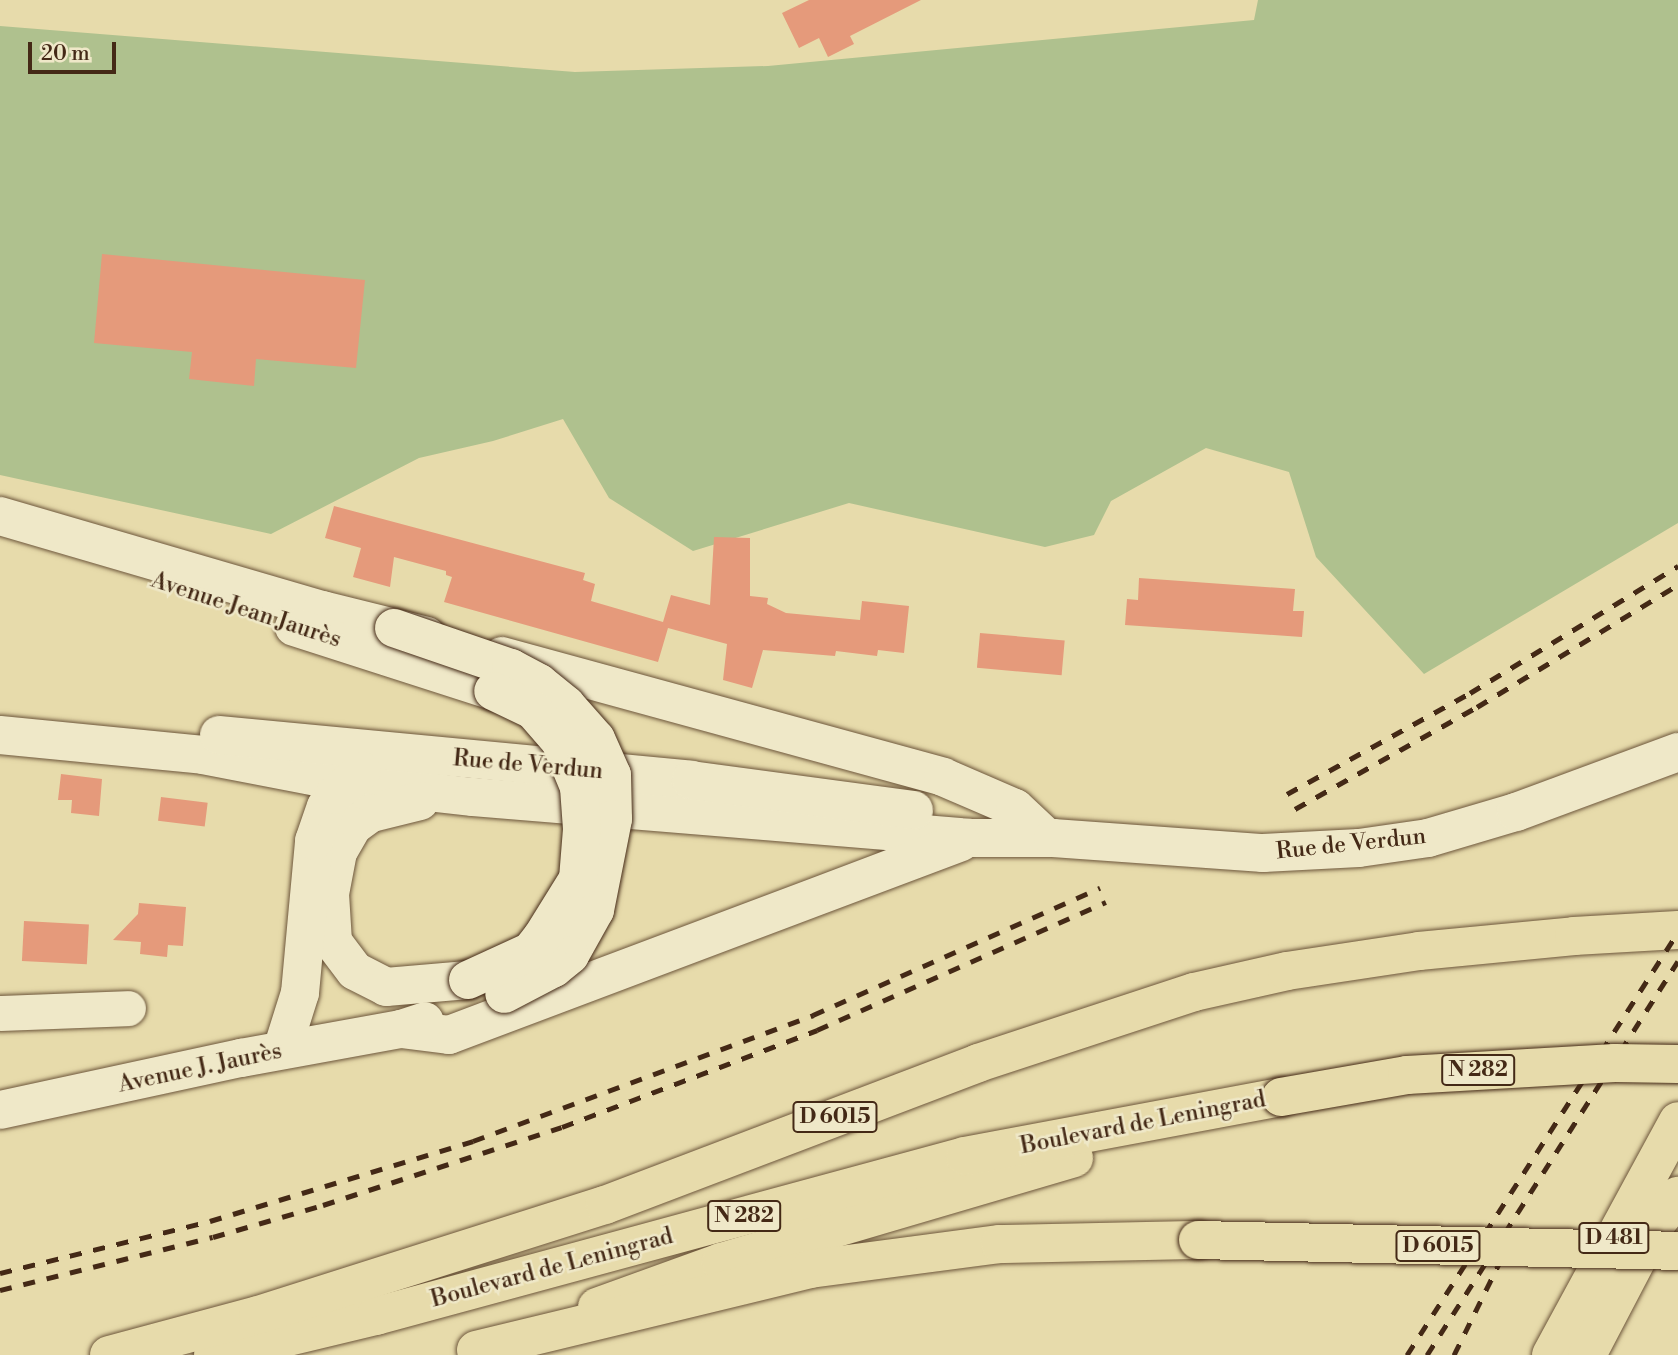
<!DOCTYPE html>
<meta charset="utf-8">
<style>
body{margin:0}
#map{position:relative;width:1678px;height:1355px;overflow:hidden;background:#e7dbab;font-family:"Libre Bodoni",serif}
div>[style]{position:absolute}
.green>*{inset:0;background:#afc18e}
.building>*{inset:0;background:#e59a7b;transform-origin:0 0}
.roads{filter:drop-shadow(0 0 2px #6d563b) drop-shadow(0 0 2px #6d563b)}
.street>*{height:35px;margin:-17.5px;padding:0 17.5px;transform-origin:17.5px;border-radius:17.5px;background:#efe8c8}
.secondary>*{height:38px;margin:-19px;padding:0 19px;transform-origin:19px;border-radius:19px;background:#efe8c8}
.primary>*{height:38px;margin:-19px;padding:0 19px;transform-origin:19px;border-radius:19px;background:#e7dbab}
.highway>*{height:38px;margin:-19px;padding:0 19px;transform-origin:19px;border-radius:19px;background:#e7dbab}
.rail>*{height:5px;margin-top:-2.5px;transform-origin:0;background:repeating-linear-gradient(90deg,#442916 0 12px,transparent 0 24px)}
.bridges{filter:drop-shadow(0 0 2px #442916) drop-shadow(0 0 2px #442916)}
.secondary-bridge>*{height:38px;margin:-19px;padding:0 19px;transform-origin:19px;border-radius:19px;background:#efe8c8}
.primary-bridge>*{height:38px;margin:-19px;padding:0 19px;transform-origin:19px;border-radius:19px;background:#e7dbab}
.highway-bridge>*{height:38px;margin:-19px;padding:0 19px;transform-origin:19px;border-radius:19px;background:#e7dbab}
span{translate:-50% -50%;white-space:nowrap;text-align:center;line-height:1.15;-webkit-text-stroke:5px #efe8c8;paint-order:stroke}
.shield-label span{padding:2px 5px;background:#efe8c8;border:2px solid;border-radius:5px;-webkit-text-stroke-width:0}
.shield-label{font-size:21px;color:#442916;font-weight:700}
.street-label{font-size:23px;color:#442916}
.scale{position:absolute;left:28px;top:42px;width:88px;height:32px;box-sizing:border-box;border:4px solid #442916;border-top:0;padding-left:9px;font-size:21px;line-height:24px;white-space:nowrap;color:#442916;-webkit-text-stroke:5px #efe8c8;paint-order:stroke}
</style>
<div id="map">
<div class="green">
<div style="clip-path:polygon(1258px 0,1678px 0,1678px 523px,1424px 674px,1316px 557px,1289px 472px,1206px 448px,1111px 501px,1094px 535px,1045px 547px,849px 503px,693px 551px,609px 498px,563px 419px,493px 441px,419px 458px,271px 534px,0 475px,0 26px,575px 72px,768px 66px,1254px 20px)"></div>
</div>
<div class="building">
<div style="clip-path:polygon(809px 0,921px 0,850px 36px,854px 44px,828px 57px,819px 38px,799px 48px,782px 13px)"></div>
<div style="clip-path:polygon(102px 254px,365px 280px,356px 368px,256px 359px,254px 386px,189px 379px,192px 352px,94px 343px)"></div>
<div style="clip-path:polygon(334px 506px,585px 573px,583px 580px,595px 584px,591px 601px,663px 622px,671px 595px,710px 605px,714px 537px,750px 538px,750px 596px,768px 598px,767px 604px,786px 613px,860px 620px,862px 601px,909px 606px,904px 653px,878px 650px,877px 656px,836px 651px,835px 656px,763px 650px,752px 688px,723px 680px,727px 644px,668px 628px,658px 662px,444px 602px,452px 577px,446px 575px,446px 571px,394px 557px,390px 587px,353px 577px,361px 548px,325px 538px)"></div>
<div style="clip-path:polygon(1139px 578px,1295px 589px,1293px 611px,1304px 611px,1302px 637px,1125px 625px,1127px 599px,1138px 600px)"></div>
<div style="left:980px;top:633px;width:85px;height:35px;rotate:5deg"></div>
<div style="clip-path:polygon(61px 774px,102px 779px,99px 816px,71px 813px,72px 800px,58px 800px)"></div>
<div style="left:161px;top:797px;width:47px;height:24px;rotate:7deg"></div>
<div style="clip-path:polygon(139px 903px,186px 907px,183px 946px,168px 945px,167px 957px,140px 954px,141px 942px,113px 940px,138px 914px)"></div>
<div style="left:24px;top:921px;width:65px;height:40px;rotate:3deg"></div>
</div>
<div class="roads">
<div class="street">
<div style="left:0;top:1013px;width:128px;rotate:-2.2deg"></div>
</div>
<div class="secondary">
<div style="left:0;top:516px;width:335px;rotate:16.3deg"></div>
<div style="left:322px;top:610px;width:108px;rotate:13.9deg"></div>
<div style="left:294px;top:627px;width:209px;rotate:17.8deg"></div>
<div style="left:502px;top:656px;width:457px;rotate:15.3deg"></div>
<div style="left:943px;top:777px;width:78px;rotate:23.3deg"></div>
<div style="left:1015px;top:808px;width:40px;rotate:43deg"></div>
<div style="left:0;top:735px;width:204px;rotate:5.6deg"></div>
<div style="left:203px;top:755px;width:148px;rotate:10.9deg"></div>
<div style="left:348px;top:783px;width:126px;rotate:6.4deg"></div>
<div style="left:473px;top:797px;width:498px;rotate:4.7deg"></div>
<div style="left:969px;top:838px;width:84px"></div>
<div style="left:1053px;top:838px;width:211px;rotate:4.1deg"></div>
<div style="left:1263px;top:853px;width:96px;rotate:-3deg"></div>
<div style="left:1359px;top:848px;width:70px;rotate:-8.2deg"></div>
<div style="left:1428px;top:838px;width:92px;rotate:-16.5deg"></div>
<div style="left:1516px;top:812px;width:173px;rotate:-20.3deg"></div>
<div style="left:219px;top:735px;width:474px;rotate:5.4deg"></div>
<div style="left:691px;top:780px;width:225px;rotate:7.7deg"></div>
<div style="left:420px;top:801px;width:50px;rotate:166.2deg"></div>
<div style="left:371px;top:813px;width:22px;rotate:144deg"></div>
<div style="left:353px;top:826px;width:30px;rotate:120deg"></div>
<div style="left:338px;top:852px;width:43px;rotate:100.8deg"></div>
<div style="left:330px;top:894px;width:48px;rotate:86.4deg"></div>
<div style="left:333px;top:942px;width:36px;rotate:53deg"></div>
<div style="left:355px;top:971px;width:35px;rotate:27deg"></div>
<div style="left:386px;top:987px;width:82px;rotate:-4.9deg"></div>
<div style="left:401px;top:1029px;width:48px;rotate:7.1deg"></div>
<div style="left:449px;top:1035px;width:547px;rotate:-20.65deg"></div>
<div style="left:282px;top:1050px;width:60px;rotate:-72.5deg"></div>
<div style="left:300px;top:993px;width:153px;rotate:-84.7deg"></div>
<div style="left:314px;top:841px;width:36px;rotate:-71deg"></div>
<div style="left:326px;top:807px;width:14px;rotate:-56deg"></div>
<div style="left:334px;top:795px;width:37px;rotate:-41deg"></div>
<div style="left:0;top:1110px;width:247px;rotate:-12.2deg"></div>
<div style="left:241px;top:1058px;width:163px;rotate:-10.3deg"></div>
<div style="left:401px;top:1029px;width:25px;rotate:-18deg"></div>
</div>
<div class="primary">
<div style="left:597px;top:1307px;width:132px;rotate:-19.9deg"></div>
<div style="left:721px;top:1262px;width:368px;rotate:-16.4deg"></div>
<div style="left:213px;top:1355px;width:168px;rotate:-13.5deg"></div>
<div style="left:376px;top:1316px;width:610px;rotate:-15.2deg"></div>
<div style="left:965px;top:1156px;width:321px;rotate:-10.6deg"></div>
</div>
<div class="highway">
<div style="left:476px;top:1350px;width:344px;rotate:-13.6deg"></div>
<div style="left:810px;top:1269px;width:192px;rotate:-7.5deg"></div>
<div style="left:1000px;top:1244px;width:198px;rotate:-1.2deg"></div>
<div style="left:109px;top:1355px;width:154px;rotate:-15deg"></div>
<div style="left:258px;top:1315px;width:364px;rotate:-17.6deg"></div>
<div style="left:605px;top:1205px;width:399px;rotate:-20.8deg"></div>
<div style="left:978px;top:1063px;width:227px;rotate:-18.2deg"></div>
<div style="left:1194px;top:992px;width:95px;rotate:-12.7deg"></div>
<div style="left:1287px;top:971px;width:134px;rotate:-8.6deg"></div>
<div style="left:1419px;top:951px;width:156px;rotate:-5.5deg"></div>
<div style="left:1574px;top:936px;width:104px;rotate:-3.3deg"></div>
<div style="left:1551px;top:1355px;width:266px;rotate:-61.5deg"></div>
<div style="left:1587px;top:1355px;width:147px;rotate:-62.4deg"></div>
<div style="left:1655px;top:1225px;width:37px;rotate:-52deg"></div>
</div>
</div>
<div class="rail">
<div style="left:1287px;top:794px;width:209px;rotate:-28.9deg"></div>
<div style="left:1470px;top:693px;width:244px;rotate:-31.4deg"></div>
<div style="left:1295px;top:809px;width:209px;rotate:-29.3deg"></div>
<div style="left:1477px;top:707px;width:235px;rotate:-31.3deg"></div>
<div style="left:0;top:1273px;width:216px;rotate:-13.9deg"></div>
<div style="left:210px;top:1221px;width:275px;rotate:-16.9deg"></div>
<div style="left:473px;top:1141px;width:363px;rotate:-20.3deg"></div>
<div style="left:813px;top:1015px;width:314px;rotate:-23.9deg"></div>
<div style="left:0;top:1290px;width:219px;rotate:-14deg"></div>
<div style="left:213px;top:1237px;width:115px;rotate:-16.2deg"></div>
<div style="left:323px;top:1205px;width:251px;rotate:-18.1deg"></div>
<div style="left:562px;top:1127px;width:273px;rotate:-20.8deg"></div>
<div style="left:817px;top:1030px;width:316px;rotate:-23.9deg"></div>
<div style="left:1407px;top:1355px;width:502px;rotate:-57.35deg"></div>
<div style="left:1427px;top:1355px;width:467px;rotate:-57.5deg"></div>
<div style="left:1454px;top:1355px;width:127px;rotate:-63.8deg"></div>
</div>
<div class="bridges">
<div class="secondary-bridge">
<div style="left:394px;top:628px;width:124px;rotate:18.9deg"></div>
<div style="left:511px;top:668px;width:32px;rotate:28deg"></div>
<div style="left:539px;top:683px;width:35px;rotate:39deg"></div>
<div style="left:566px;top:705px;width:45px;rotate:48.6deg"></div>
<div style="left:596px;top:739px;width:39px;rotate:66deg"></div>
<div style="left:612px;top:775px;width:44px;rotate:88.7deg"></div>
<div style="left:613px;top:819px;width:93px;rotate:101.2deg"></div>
<div style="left:595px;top:910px;width:51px;rotate:119.1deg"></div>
<div style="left:570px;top:955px;width:21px;rotate:141deg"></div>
<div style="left:554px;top:968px;width:56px;rotate:152.5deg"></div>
<div style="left:468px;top:980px;width:69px;rotate:-24.7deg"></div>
<div style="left:531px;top:951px;width:18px;rotate:-52deg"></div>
<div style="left:542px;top:937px;width:68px;rotate:-58.2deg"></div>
<div style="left:578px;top:879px;width:50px;rotate:-85.4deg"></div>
<div style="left:582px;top:829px;width:42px;rotate:-94.1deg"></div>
<div style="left:579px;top:787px;width:50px;rotate:-112.4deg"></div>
<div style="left:560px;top:741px;width:41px;rotate:-131.1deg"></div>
<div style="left:533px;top:710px;width:44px;rotate:-154.6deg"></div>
</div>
<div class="primary-bridge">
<div style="left:1281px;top:1097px;width:128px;rotate:-9.9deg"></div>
<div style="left:1407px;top:1075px;width:208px;rotate:-3.3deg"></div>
<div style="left:1615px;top:1063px;width:63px;rotate:0.9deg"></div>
</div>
<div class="highway-bridge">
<div style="left:1198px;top:1240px;width:480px;rotate:1.3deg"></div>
</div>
</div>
<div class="shield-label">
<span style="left:1478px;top:1070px">N 282</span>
<span style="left:835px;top:1117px">D 6015</span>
<span style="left:744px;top:1216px">N 282</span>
<span style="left:1614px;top:1238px">D 481</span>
<span style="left:1438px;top:1246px">D 6015</span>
</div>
<div class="street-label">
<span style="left:246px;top:610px;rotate:18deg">Avenue Jean Jaurès</span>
<span style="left:528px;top:765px;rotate:5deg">Rue de Verdun</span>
<span style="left:1351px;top:844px;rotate:-6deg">Rue de Verdun</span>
<span style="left:200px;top:1068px;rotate:-12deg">Avenue J. Jaurès</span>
<span style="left:1143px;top:1123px;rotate:-11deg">Boulevard de Leningrad</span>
<span style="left:552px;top:1268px;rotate:-15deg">Boulevard de Leningrad</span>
</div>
<div class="scale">20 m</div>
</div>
